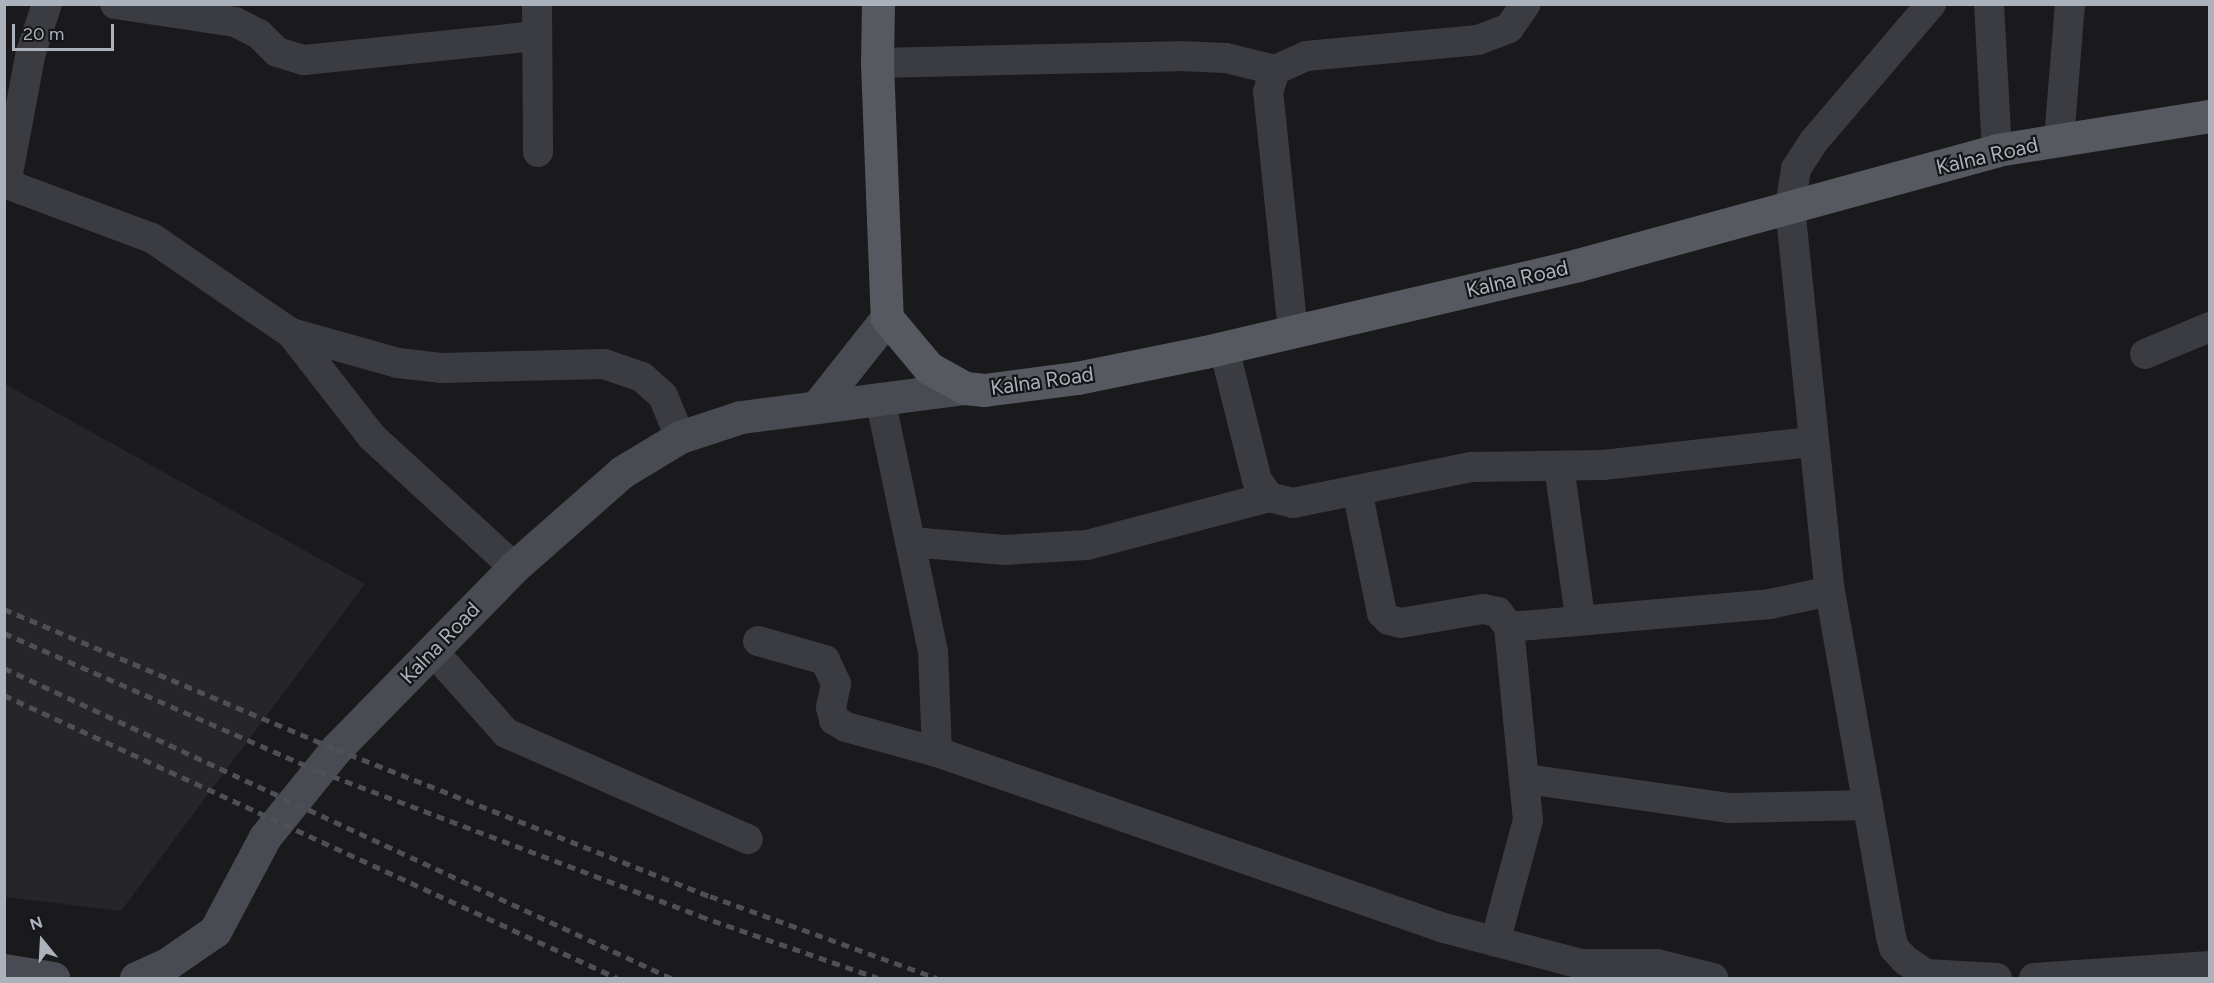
<!DOCTYPE html>
<style>
body{margin:0}
#map{position:relative;width:2214px;height:983px;overflow:hidden;background:#1a1a1c;font-family:Figtree,sans-serif}
div>[style]{position:absolute}
.built>*{inset:0;background:#262629}
.street>*{height:30px;margin:-15px;padding:0 15px;transform-origin:15px;border-radius:15px;background:#3b3c41}
.secondary>*{height:33px;margin:-16.5px;padding:0 16.5px;transform-origin:16.5px;border-radius:16.5px;background:#484b51}
.primary>*{height:33px;margin:-16.5px;padding:0 16.5px;transform-origin:16.5px;border-radius:16.5px;background:#565a60}
.rail>*{height:4.5px;margin-top:-2.25px;transform-origin:0;background:repeating-linear-gradient(90deg,#4e5056 0 8px,transparent 0 14px)}
span{translate:-50% -50%;white-space:nowrap;text-align:center;line-height:1.15;-webkit-text-stroke:4.5px #151517;paint-order:stroke}
.street-label{font-size:21px;color:#acb2bc}
.frame{position:absolute;inset:0;border:6px solid #acb2bc;pointer-events:none}
.north{position:absolute;left:12px;top:911px;width:60px;height:60px;-webkit-text-stroke:4px #151517;paint-order:stroke;rotate:342deg;font-size:16px;font-weight:700;line-height:24px;text-align:center;color:#acb2bc}
.north::after{content:'';display:block;margin:auto;width:21px;height:27px;background:#acb2bc;clip-path:polygon(50% 0,100% 100%,50% 72%,0 100%)}
.scale{position:absolute;left:12px;top:24px;width:102px;height:27px;box-sizing:border-box;border:3px solid #acb2bc;border-top:0;padding-left:8px;font-size:18px;line-height:21px;white-space:nowrap;color:#acb2bc;-webkit-text-stroke:4px #151517;paint-order:stroke}
</style>
<div id="map">
<div class="built">
<div style="clip-path:polygon(5px 384px,365px 584px,121px 911px,5px 897px)"></div>
</div>
<div class="street">
<div style="left:115px;top:4px;width:121px;rotate:8.5deg"></div>
<div style="left:235px;top:22px;width:27px;rotate:27deg"></div>
<div style="left:259px;top:34px;width:25px;rotate:45deg"></div>
<div style="left:277px;top:52px;width:28px;rotate:17deg"></div>
<div style="left:304px;top:60px;width:234px;rotate:-5.9deg"></div>
<div style="left:537px;top:4px;width:148px;rotate:89.6deg"></div>
<div style="left:1931px;top:4px;width:180px;rotate:130.5deg"></div>
<div style="left:1814px;top:141px;width:33px;rotate:123deg"></div>
<div style="left:1796px;top:169px;width:38px;rotate:99deg"></div>
<div style="left:1790px;top:207px;width:386px;rotate:84.1deg"></div>
<div style="left:1830px;top:591px;width:351px;rotate:80deg"></div>
<div style="left:1891px;top:937px;width:11px;rotate:75deg"></div>
<div style="left:1894px;top:948px;width:16px;rotate:47deg"></div>
<div style="left:1905px;top:960px;width:25px;rotate:34deg"></div>
<div style="left:1926px;top:974px;width:71px;rotate:3.2deg"></div>
<div style="left:1989px;top:4px;width:146px;rotate:86.9deg"></div>
<div style="left:877px;top:63px;width:302px;rotate:-1.3deg"></div>
<div style="left:1179px;top:56px;width:47px;rotate:2.4deg"></div>
<div style="left:1226px;top:58px;width:50px;rotate:13.8deg"></div>
<div style="left:2059px;top:140px;width:136px;rotate:-85.4deg"></div>
<div style="left:4px;top:183px;width:158px;rotate:20.4deg"></div>
<div style="left:152px;top:238px;width:168px;rotate:34.4deg"></div>
<div style="left:291px;top:333px;width:132px;rotate:52.1deg"></div>
<div style="left:372px;top:437px;width:193px;rotate:42.5deg"></div>
<div style="left:6px;top:184px;width:134px;rotate:-79.3deg"></div>
<div style="left:31px;top:52px;width:51px;rotate:-71.6deg"></div>
<div style="left:1293px;top:332px;width:241px;rotate:-95.9deg"></div>
<div style="left:1268px;top:92px;width:23px;rotate:-72deg"></div>
<div style="left:1275px;top:70px;width:34px;rotate:-24deg"></div>
<div style="left:1306px;top:56px;width:173px;rotate:-5.3deg"></div>
<div style="left:1478px;top:40px;width:33px;rotate:-21deg"></div>
<div style="left:1509px;top:28px;width:29px;rotate:-55deg"></div>
<div style="left:291px;top:333px;width:111px;rotate:15.7deg"></div>
<div style="left:398px;top:363px;width:43px;rotate:6.6deg"></div>
<div style="left:441px;top:368px;width:163px;rotate:-1.4deg"></div>
<div style="left:604px;top:364px;width:40px;rotate:18.9deg"></div>
<div style="left:642px;top:377px;width:28px;rotate:42deg"></div>
<div style="left:663px;top:396px;width:44px;rotate:67.5deg"></div>
<div style="left:1224px;top:348px;width:136px;rotate:76deg"></div>
<div style="left:1257px;top:480px;width:21px;rotate:55deg"></div>
<div style="left:1269px;top:497px;width:25px;rotate:14deg"></div>
<div style="left:1293px;top:503px;width:183px;rotate:-11.4deg"></div>
<div style="left:1472px;top:467px;width:131px;rotate:-0.9deg"></div>
<div style="left:1603px;top:465px;width:211px;rotate:-6.3deg"></div>
<div style="left:2145px;top:354px;width:70px;rotate:-22.6deg"></div>
<div style="left:880px;top:398px;width:258px;rotate:78.2deg"></div>
<div style="left:933px;top:651px;width:101px;rotate:87.7deg"></div>
<div style="left:937px;top:752px;width:537px;rotate:19.14deg"></div>
<div style="left:1444px;top:928px;width:142px;rotate:14.7deg"></div>
<div style="left:1581px;top:964px;width:76px"></div>
<div style="left:1657px;top:964px;width:58px;rotate:14deg"></div>
<div style="left:1559px;top:466px;width:153px;rotate:82.1deg"></div>
<div style="left:1357px;top:490px;width:126px;rotate:78.5deg"></div>
<div style="left:1382px;top:613px;width:10px;rotate:45deg"></div>
<div style="left:1389px;top:620px;width:12px;rotate:14deg"></div>
<div style="left:1401px;top:623px;width:83px;rotate:-9.7deg"></div>
<div style="left:1483px;top:609px;width:15px;rotate:11deg"></div>
<div style="left:1498px;top:612px;width:19px;rotate:54deg"></div>
<div style="left:1509px;top:627px;width:194px;rotate:84.4deg"></div>
<div style="left:1528px;top:820px;width:126px;rotate:105.1deg"></div>
<div style="left:911px;top:542px;width:94px;rotate:4.9deg"></div>
<div style="left:1005px;top:550px;width:82px;rotate:-3.5deg"></div>
<div style="left:1087px;top:545px;width:188px;rotate:-14.8deg"></div>
<div style="left:1509px;top:627px;width:262px;rotate:-5deg"></div>
<div style="left:1770px;top:604px;width:61px;rotate:-12.2deg"></div>
<div style="left:758px;top:641px;width:70px;rotate:15.8deg"></div>
<div style="left:825px;top:660px;width:26px;rotate:65deg"></div>
<div style="left:836px;top:684px;width:24px;rotate:102deg"></div>
<div style="left:831px;top:707px;width:13px;rotate:77deg"></div>
<div style="left:834px;top:720px;width:14px;rotate:30deg"></div>
<div style="left:846px;top:727px;width:94px;rotate:15.4deg"></div>
<div style="left:433px;top:651px;width:110px;rotate:48.3deg"></div>
<div style="left:506px;top:733px;width:264px;rotate:23.7deg"></div>
<div style="left:1526px;top:779px;width:206px;rotate:8.1deg"></div>
<div style="left:1730px;top:808px;width:138px;rotate:-1.2deg"></div>
<div style="left:2034px;top:978px;width:176px;rotate:-3.9deg"></div>
</div>
<div class="secondary">
<div style="left:818px;top:405px;width:111px;rotate:-51.6deg"></div>
<div style="left:4px;top:970px;width:50px;rotate:9.3deg"></div>
<div style="left:136px;top:978px;width:34px;rotate:-24deg"></div>
<div style="left:167px;top:964px;width:58px;rotate:-34.5deg"></div>
<div style="left:215px;top:931px;width:106px;rotate:-62deg"></div>
<div style="left:265px;top:837px;width:113px;rotate:-51.1deg"></div>
<div style="left:336px;top:749px;width:255px;rotate:-45.6deg"></div>
<div style="left:514px;top:567px;width:144px;rotate:-41.3deg"></div>
<div style="left:622px;top:472px;width:68px;rotate:-31.1deg"></div>
<div style="left:680px;top:437px;width:64px;rotate:-18.2deg"></div>
<div style="left:741px;top:417px;width:226px;rotate:-7.4deg"></div>
</div>
<div class="primary">
<div style="left:878px;top:4px;width:59px;rotate:91deg"></div>
<div style="left:877px;top:63px;width:255px;rotate:87.8deg"></div>
<div style="left:887px;top:318px;width:65px;rotate:50deg"></div>
<div style="left:929px;top:368px;width:41px;rotate:29.1deg"></div>
<div style="left:965px;top:388px;width:19px;rotate:6deg"></div>
<div style="left:984px;top:390px;width:94px;rotate:-7.4deg"></div>
<div style="left:1077px;top:378px;width:131px;rotate:-11.5deg"></div>
<div style="left:1205px;top:352px;width:383px;rotate:-13.1deg"></div>
<div style="left:1578px;top:265px;width:434px;rotate:-15.3deg"></div>
<div style="left:1997px;top:150px;width:216px;rotate:-9.1deg"></div>
</div>
<div class="rail">
<div style="left:4px;top:609px;width:360px;rotate:22.9deg"></div>
<div style="left:336px;top:749px;width:402px;rotate:21.5deg"></div>
<div style="left:710px;top:896px;width:241px;rotate:19.9deg"></div>
<div style="left:4px;top:633px;width:344px;rotate:23.7deg"></div>
<div style="left:319px;top:771px;width:408px;rotate:20.8deg"></div>
<div style="left:700px;top:916px;width:188px;rotate:19.2deg"></div>
<div style="left:4px;top:668px;width:736px;rotate:24.93deg"></div>
<div style="left:4px;top:695px;width:675px;rotate:24.78deg"></div>
</div>
<div class="street-label">
<span style="left:1987px;top:156px;rotate:-13deg">Kalna Road</span>
<span style="left:1517px;top:279px;rotate:-13deg">Kalna Road</span>
<span style="left:1042px;top:381px;rotate:-8deg">Kalna Road</span>
<span style="left:440px;top:643px;rotate:-46deg">Kalna Road</span>
</div>
<div class="frame"></div>
<div class="north">N</div>
<div class="scale">20 m</div>
</div>
